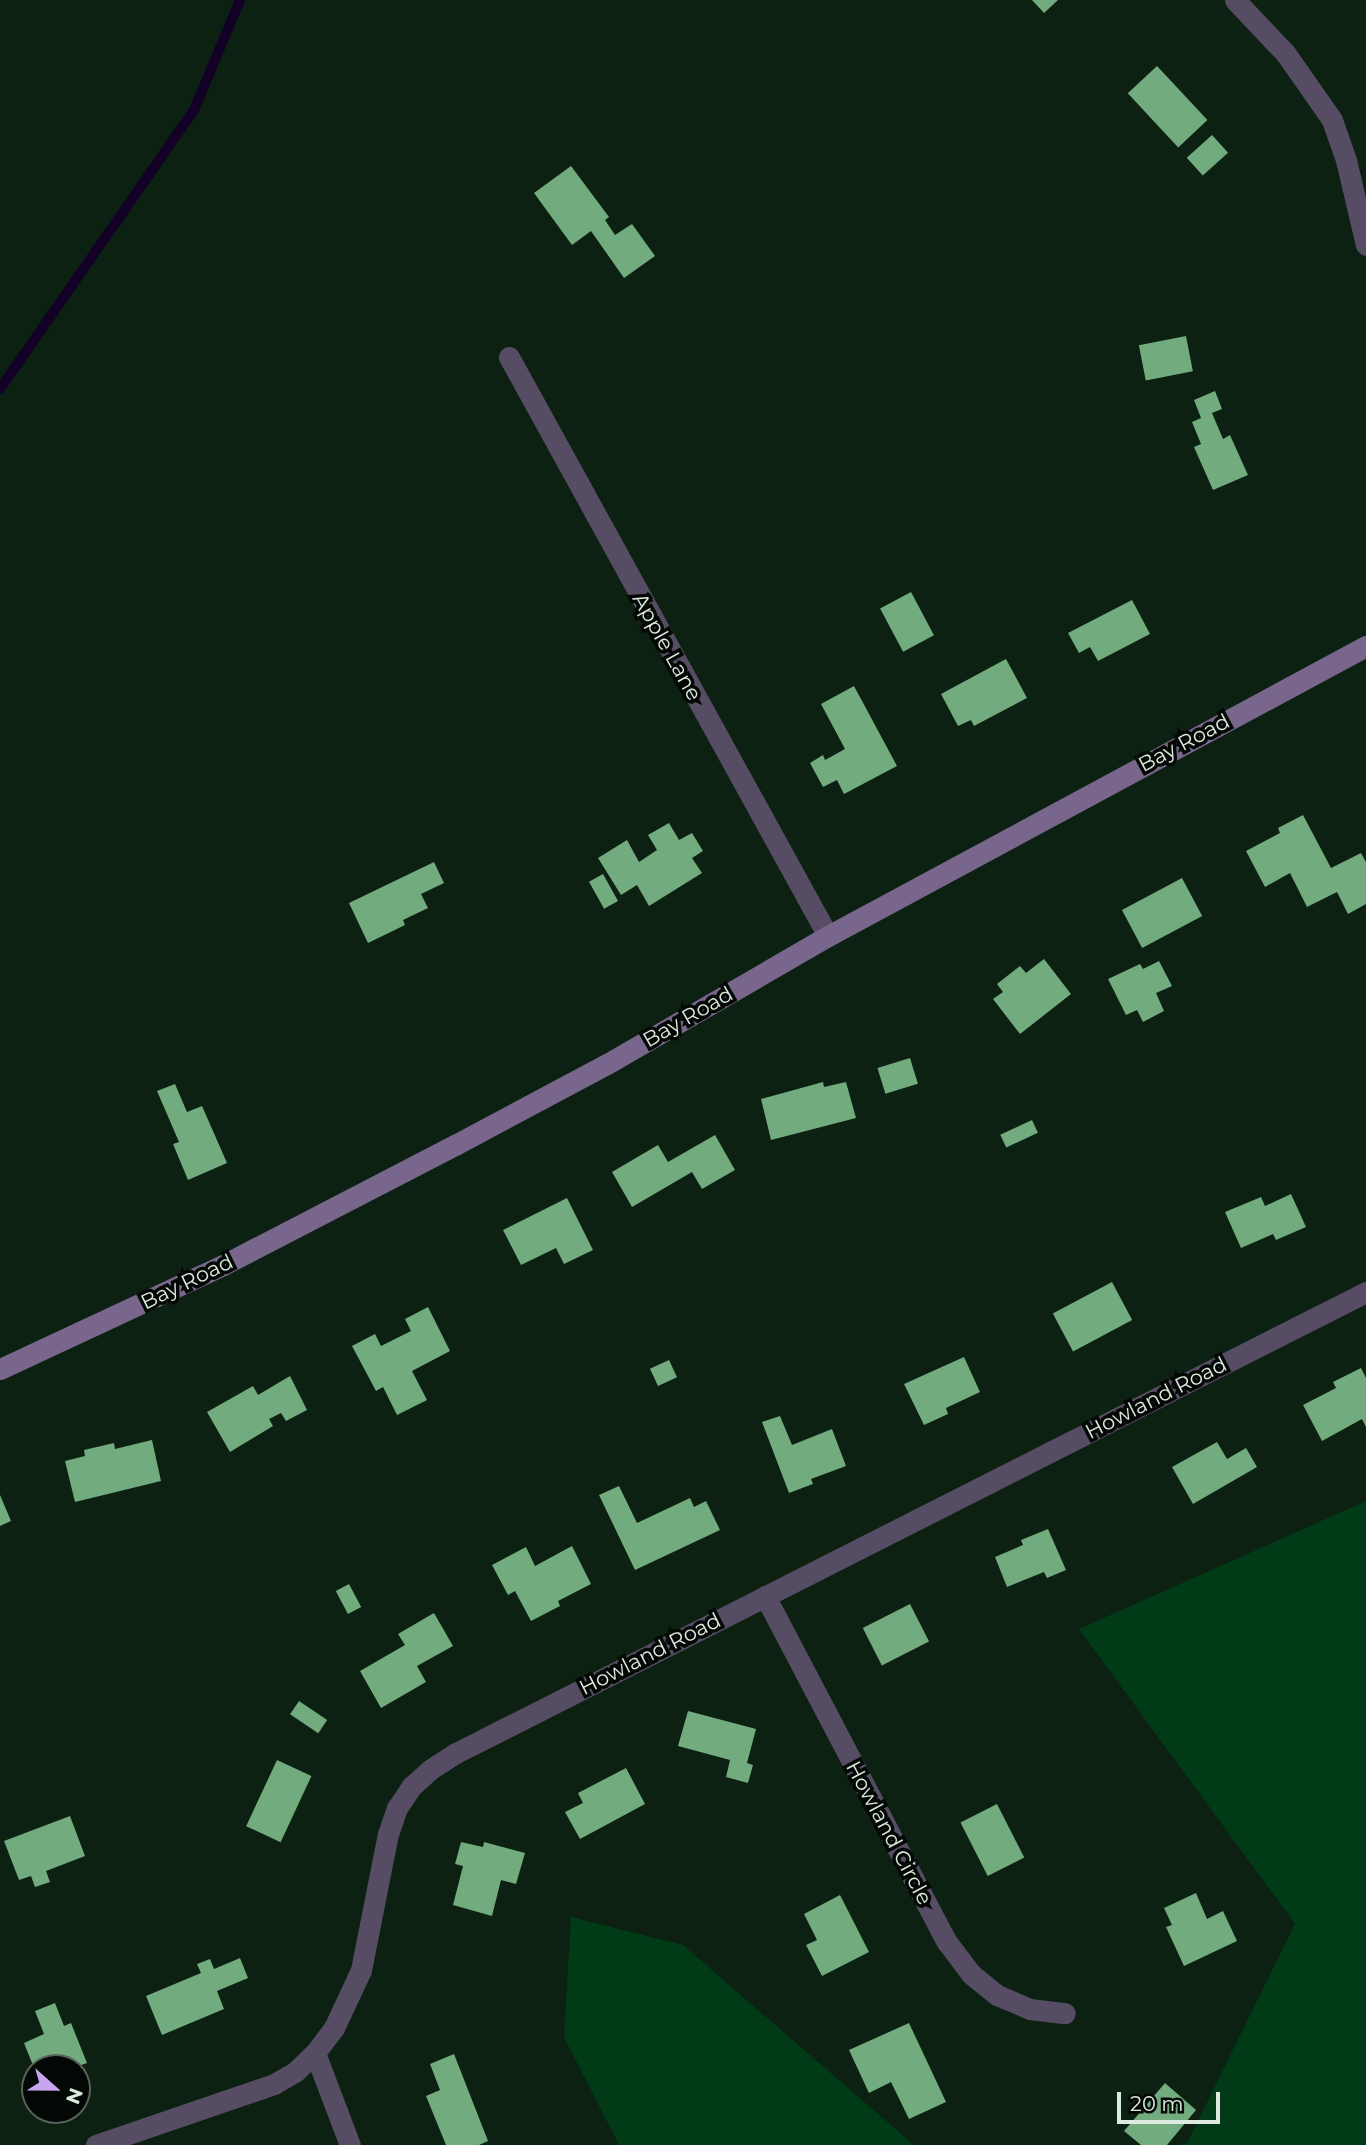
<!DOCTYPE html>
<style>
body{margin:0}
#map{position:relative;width:1366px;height:2145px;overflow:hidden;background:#0c2112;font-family:Montserrat,sans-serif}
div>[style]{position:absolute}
.green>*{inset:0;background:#003a17}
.stream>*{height:10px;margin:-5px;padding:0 5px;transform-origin:5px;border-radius:5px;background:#130026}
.building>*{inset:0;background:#71ab7e;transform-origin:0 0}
.minor>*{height:21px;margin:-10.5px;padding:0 10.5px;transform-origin:10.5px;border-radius:10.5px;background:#564c63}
.secondary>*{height:21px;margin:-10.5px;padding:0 10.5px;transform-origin:10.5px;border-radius:10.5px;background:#78668c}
span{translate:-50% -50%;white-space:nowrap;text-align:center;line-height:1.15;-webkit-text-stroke:7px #030804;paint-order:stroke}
.street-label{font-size:21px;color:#ddeae0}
.north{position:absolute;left:21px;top:2054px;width:70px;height:70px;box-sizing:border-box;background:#030804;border:2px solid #5a625c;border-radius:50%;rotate:111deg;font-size:19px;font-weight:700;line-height:28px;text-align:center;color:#ddeae0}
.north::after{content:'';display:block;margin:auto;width:24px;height:32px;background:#c8a5ef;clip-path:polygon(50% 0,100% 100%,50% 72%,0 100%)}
.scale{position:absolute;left:1117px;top:2092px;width:103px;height:32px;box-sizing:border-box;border:4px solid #ddeae0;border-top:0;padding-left:9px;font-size:21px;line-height:24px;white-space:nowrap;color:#ddeae0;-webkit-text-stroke:5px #030804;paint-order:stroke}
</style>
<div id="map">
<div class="green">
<div style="clip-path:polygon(1366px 1501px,1366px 2145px,1178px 2145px,1187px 2143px,1295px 1924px,1079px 1629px)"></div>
<div style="clip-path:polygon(571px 1917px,683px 1945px,914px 2145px,619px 2145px,564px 2037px)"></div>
</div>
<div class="stream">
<div style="left:0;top:389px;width:340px;rotate:-55.2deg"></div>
<div style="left:194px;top:110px;width:119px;rotate:-67.3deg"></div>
</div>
<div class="building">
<div style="clip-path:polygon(1032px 0,1058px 0,1044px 13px)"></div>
<div style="left:1157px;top:66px;width:74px;height:40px;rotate:47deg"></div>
<div style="left:1212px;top:135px;width:24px;height:34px;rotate:48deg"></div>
<div style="clip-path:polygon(571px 166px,609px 217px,605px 220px,615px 235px,632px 224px,655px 256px,624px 278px,591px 231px,572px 245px,534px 193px)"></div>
<div style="left:1186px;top:336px;width:36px;height:48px;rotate:79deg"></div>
<div style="clip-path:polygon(1215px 391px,1222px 409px,1212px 413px,1223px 439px,1230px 435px,1248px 475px,1213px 490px,1194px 447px,1201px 444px,1192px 422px,1201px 418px,1194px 400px)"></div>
<div style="left:911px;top:592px;width:49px;height:35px;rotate:62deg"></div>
<div style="clip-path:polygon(1132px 600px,1150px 634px,1098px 661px,1090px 647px,1079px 653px,1068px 633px)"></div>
<div style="clip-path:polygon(1006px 659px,1027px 698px,974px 726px,971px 720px,958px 726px,941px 694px)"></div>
<div style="clip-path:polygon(854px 686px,897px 766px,844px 794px,837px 780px,823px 787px,810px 763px,823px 755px,825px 760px,845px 749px,821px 704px)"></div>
<div style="clip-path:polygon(1303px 815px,1331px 868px,1361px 853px,1366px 862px,1366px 904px,1348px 914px,1337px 892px,1307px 907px,1290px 873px,1265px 887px,1246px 851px,1280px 833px,1278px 828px)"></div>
<div style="clip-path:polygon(669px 823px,679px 840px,692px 833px,703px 851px,692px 858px,702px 873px,649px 906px,637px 885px,621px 895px,598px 858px,627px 840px,639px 862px,657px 850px,648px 835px)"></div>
<div style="clip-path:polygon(434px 862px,444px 883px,421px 894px,428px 908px,403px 920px,405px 925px,368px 943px,349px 903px)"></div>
<div style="left:603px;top:874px;width:31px;height:16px;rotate:61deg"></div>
<div style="left:1182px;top:878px;width:43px;height:68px;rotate:62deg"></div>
<div style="clip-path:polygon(1044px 959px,1071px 994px,1020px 1034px,993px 999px,1003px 992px,997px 984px,1020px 966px,1026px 973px)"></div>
<div style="clip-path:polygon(1159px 961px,1172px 986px,1156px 993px,1164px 1011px,1143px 1022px,1137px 1010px,1126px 1015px,1108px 979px,1140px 964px,1143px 969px)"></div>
<div style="left:910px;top:1058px;width:27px;height:34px;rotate:73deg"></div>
<div style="clip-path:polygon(823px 1082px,824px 1087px,846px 1082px,856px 1118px,771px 1140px,761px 1099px)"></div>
<div style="clip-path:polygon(175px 1084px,187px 1112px,202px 1106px,227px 1163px,188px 1180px,173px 1144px,179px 1142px,157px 1091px)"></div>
<div style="left:1032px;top:1120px;width:14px;height:35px;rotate:65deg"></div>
<div style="clip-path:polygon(715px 1135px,735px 1170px,702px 1189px,692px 1172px,632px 1207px,612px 1172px,658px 1145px,668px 1162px)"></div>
<div style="clip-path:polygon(1291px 1194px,1306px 1227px,1276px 1240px,1273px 1234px,1241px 1248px,1225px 1212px,1261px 1197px,1265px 1206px)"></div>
<div style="clip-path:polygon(567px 1198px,593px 1250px,564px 1264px,556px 1248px,521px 1265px,503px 1230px)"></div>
<div style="left:1112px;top:1282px;width:43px;height:67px;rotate:62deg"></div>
<div style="clip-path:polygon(428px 1307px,450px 1351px,412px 1371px,427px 1400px,397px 1415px,383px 1387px,376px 1391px,352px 1346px,375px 1334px,381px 1346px,411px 1331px,405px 1319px)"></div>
<div style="clip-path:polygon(964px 1357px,980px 1392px,946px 1408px,948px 1414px,924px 1425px,904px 1384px)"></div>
<div style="left:669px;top:1360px;width:19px;height:21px;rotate:65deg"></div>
<div style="clip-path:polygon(1361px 1368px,1366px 1378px,1366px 1427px,1362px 1419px,1322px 1441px,1303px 1405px,1336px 1388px,1333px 1382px)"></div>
<div style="clip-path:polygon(290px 1376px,307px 1410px,286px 1421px,281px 1413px,269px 1419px,273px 1426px,230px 1452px,207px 1412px,253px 1386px,258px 1395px)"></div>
<div style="clip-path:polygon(780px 1416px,792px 1445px,832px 1429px,846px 1466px,811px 1479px,813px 1484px,789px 1493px,762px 1422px)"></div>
<div style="clip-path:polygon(152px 1440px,161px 1481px,75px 1502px,65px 1461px,85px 1456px,84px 1450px,114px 1443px,115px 1449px)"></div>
<div style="clip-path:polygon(1217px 1442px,1227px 1459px,1246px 1448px,1257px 1467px,1193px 1504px,1172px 1467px)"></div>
<div style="clip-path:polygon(619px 1486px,637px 1523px,690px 1498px,694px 1507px,706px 1501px,720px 1530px,635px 1570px,599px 1495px)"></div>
<div style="clip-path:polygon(0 1495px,11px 1521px,0 1526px)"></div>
<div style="clip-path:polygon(1048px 1529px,1066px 1570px,1047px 1578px,1044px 1572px,1007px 1587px,995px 1557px,1023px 1545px,1021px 1540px)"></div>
<div style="clip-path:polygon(572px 1546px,591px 1584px,558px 1601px,560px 1606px,531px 1621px,515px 1591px,508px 1595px,492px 1565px,526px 1547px,535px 1566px)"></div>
<div style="left:349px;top:1584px;width:26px;height:15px;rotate:62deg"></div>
<div style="left:910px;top:1604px;width:42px;height:53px;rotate:63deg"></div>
<div style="clip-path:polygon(434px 1613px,453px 1646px,417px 1666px,426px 1682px,381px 1708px,360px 1671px,405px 1645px,398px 1634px)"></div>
<div style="left:299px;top:1701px;width:34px;height:16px;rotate:34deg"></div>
<div style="clip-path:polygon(688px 1711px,756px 1729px,747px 1763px,753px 1765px,748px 1783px,726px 1777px,730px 1760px,678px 1746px)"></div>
<div style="left:277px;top:1760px;width:38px;height:73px;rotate:25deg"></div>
<div style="clip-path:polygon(626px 1768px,645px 1804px,580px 1839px,565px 1812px,583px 1803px,578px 1793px)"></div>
<div style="left:997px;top:1804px;width:60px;height:41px;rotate:63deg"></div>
<div style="clip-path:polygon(70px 1816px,85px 1856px,46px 1871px,50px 1882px,35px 1887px,31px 1876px,19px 1880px,4px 1841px)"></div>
<div style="clip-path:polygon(461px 1842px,483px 1847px,484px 1842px,525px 1853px,516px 1884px,501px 1880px,492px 1916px,453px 1905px,463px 1866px,455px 1864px)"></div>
<div style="clip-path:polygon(1196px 1893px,1207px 1919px,1223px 1911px,1237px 1941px,1184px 1966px,1166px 1927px,1172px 1925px,1164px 1908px)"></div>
<div style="clip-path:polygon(840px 1895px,869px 1952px,822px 1976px,806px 1945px,817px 1940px,804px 1914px)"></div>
<div style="clip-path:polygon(240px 1958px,248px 1978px,217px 1991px,224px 2009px,162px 2035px,146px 1996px,201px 1973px,197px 1964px,210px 1959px,214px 1969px)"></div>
<div style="clip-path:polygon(55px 2003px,64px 2026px,71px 2023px,87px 2063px,73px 2068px,34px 2068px,24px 2043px,44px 2034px,35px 2011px)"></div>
<div style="clip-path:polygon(909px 2023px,946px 2102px,909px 2119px,891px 2082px,869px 2093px,849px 2050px)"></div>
<div style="clip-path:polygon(454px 2054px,488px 2141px,479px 2145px,446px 2145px,426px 2096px,440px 2090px,430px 2064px)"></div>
<div style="clip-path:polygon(1165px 2083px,1196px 2110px,1167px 2145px,1141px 2145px,1124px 2131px)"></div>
</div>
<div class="minor">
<div style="left:1235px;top:0;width:74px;rotate:46.6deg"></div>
<div style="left:1286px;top:54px;width:80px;rotate:55.1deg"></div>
<div style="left:1332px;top:120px;width:42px;rotate:70.7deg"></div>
<div style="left:1346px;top:160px;width:87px;rotate:76.8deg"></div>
<div style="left:509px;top:357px;width:661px;rotate:61.15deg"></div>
<div style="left:765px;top:1596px;width:391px;rotate:62.3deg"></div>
<div style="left:947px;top:1942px;width:40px;rotate:53deg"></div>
<div style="left:971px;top:1974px;width:33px;rotate:39deg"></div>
<div style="left:997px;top:1995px;width:36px;rotate:23deg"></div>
<div style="left:1030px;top:2009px;width:35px;rotate:7deg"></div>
<div style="left:315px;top:2053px;width:98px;rotate:69.2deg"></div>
<div style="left:96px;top:2145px;width:188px;rotate:-18.9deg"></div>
<div style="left:274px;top:2084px;width:24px;rotate:-30deg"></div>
<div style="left:295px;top:2072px;width:28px;rotate:-44deg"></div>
<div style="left:315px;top:2053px;width:31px;rotate:-53deg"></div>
<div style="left:334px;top:2028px;width:64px;rotate:-65deg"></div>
<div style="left:361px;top:1970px;width:139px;rotate:-78.8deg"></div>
<div style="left:388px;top:1834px;width:28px;rotate:-71deg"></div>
<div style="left:397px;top:1808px;width:27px;rotate:-56deg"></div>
<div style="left:412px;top:1786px;width:25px;rotate:-42deg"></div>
<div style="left:431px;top:1769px;width:30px;rotate:-33deg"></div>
<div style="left:456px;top:1753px;width:1020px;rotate:-26.87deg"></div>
</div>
<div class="secondary">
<div style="left:0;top:1369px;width:248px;rotate:-25deg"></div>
<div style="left:225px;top:1264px;width:259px;rotate:-27.4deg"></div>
<div style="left:455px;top:1145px;width:172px;rotate:-28.1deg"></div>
<div style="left:607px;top:1064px;width:255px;rotate:-30.1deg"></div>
<div style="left:828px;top:936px;width:611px;rotate:-28.33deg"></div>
</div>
<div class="street-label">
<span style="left:667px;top:647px;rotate:61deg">Apple Lane</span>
<span style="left:1184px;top:743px;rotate:-28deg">Bay Road</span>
<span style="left:688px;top:1017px;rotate:-30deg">Bay Road</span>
<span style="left:187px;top:1282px;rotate:-26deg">Bay Road</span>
<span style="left:1156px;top:1398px;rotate:-27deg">Howland Road</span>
<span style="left:650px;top:1654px;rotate:-27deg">Howland Road</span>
<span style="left:889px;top:1833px;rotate:62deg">Howland Circle</span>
</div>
<div class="north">N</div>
<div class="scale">20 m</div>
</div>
